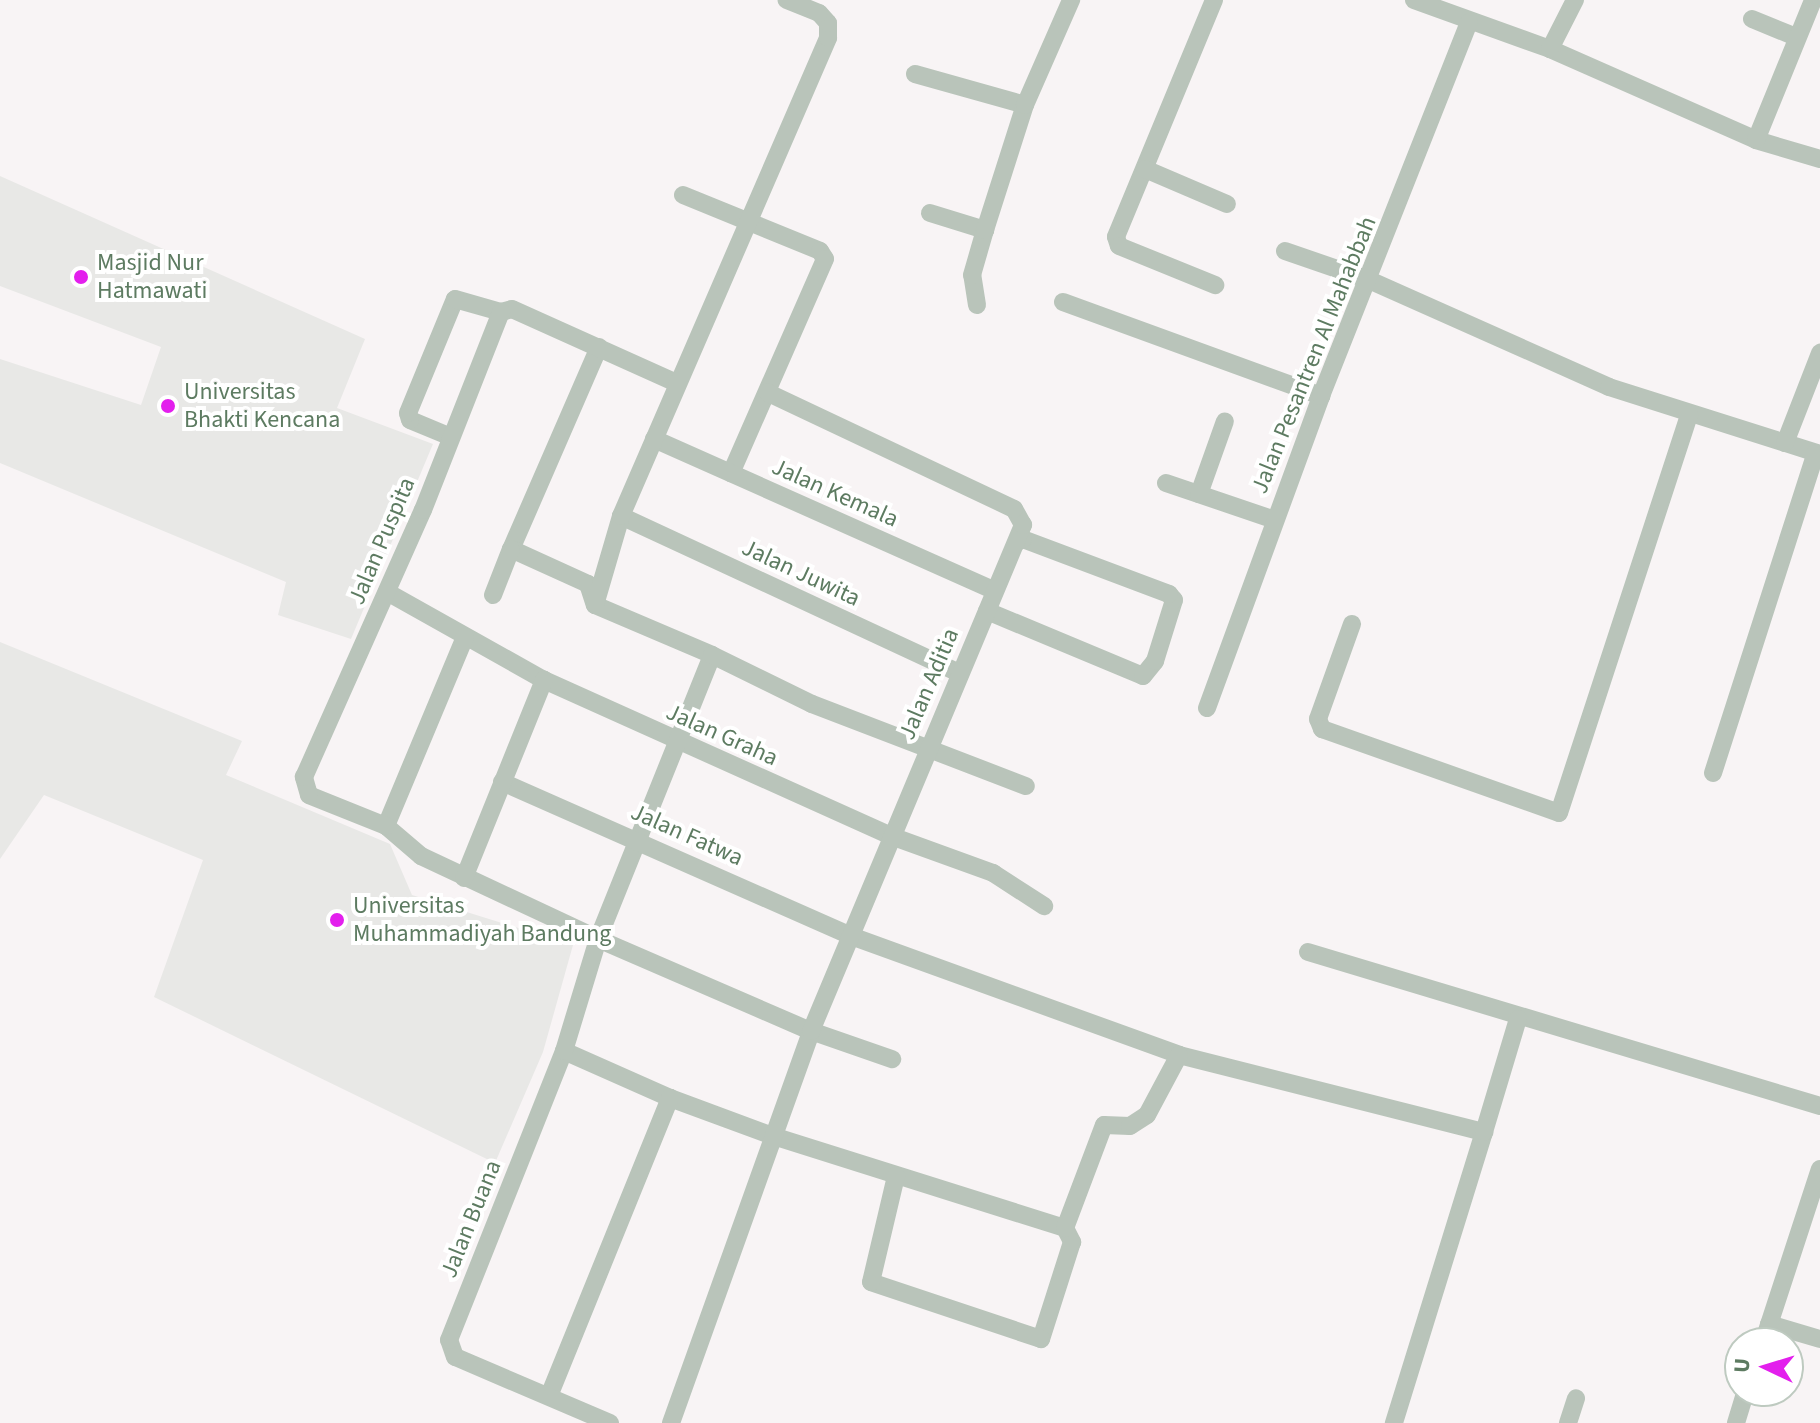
<!DOCTYPE html>
<style>
body{margin:0}
#map{position:relative;width:1820px;height:1423px;overflow:hidden;background:#f8f4f5;font-family:"Source Sans 3",sans-serif}
div>[style]{position:absolute}
.built>*{inset:0;background:#e8e8e6}
.minor>*{height:18px;margin:-9px;padding:0 9px;transform-origin:9px;border-radius:9px;background:#b9c4ba}
.dots>*{width:22px;height:22px;translate:-50% -50%;box-sizing:border-box;border:4px solid #fff;border-radius:50%}
span{translate:-50% -50%;white-space:nowrap;text-align:center;line-height:1.15;-webkit-text-stroke:8px #fff;paint-order:stroke}
.poi-label{font-size:24px;color:#5d7b61}
.left{translate:0 -50%;text-align:left}
.street-label{font-size:24px;color:#5d7b61}
.north{position:absolute;left:1724px;top:1327px;width:80px;height:80px;box-sizing:border-box;background:#fff;border:2px solid #becac0;border-radius:50%;rotate:274deg;font-size:22px;font-weight:700;line-height:32px;text-align:center;color:#5d7b61}
.north::after{content:'';display:block;margin:auto;width:28px;height:36px;background:#e31fed;clip-path:polygon(50% 0,100% 100%,50% 72%,0 100%)}
</style>
<div id="map">
<div class="built">
<div style="clip-path:polygon(0 176px,365px 339px,337px 408px,433px 444px,351px 639px,278px 615px,286px 582px,0 463px,0 359px,141px 405px,161px 347px,0 286px)"></div>
<div style="clip-path:polygon(0 642px,242px 741px,226px 775px,390px 844px,412px 895px,573px 945px,543px 1052px,495px 1163px,154px 997px,203px 860px,44px 795px,0 859px)"></div>
</div>
<div class="minor">
<div style="left:1214px;top:0;width:256px;rotate:112.5deg"></div>
<div style="left:1116px;top:237px;width:9px;rotate:72deg"></div>
<div style="left:1119px;top:246px;width:104px;rotate:22.1deg"></div>
<div style="left:1414px;top:0;width:145px;rotate:19.8deg"></div>
<div style="left:1550px;top:49px;width:225px;rotate:23.8deg"></div>
<div style="left:1756px;top:140px;width:67px;rotate:16.5deg"></div>
<div style="left:1752px;top:19px;width:48px;rotate:22.2deg"></div>
<div style="left:1550px;top:49px;width:55px;rotate:-63deg"></div>
<div style="left:915px;top:74px;width:114px;rotate:15.7deg"></div>
<div style="left:1756px;top:140px;width:151px;rotate:-67.8deg"></div>
<div style="left:1145px;top:169px;width:89px;rotate:23.1deg"></div>
<div style="left:683px;top:195px;width:148px;rotate:22.2deg"></div>
<div style="left:820px;top:251px;width:9px;rotate:58deg"></div>
<div style="left:825px;top:259px;width:234px;rotate:113.7deg"></div>
<div style="left:930px;top:213px;width:58px;rotate:17.2deg"></div>
<div style="left:1285px;top:251px;width:89px;rotate:19deg"></div>
<div style="left:1369px;top:280px;width:263px;rotate:24deg"></div>
<div style="left:1609px;top:387px;width:221px;rotate:17.6deg"></div>
<div style="left:1063px;top:302px;width:275px;rotate:20deg"></div>
<div style="left:977px;top:305px;width:30px;rotate:-99deg"></div>
<div style="left:972px;top:275px;width:47px;rotate:-73.9deg"></div>
<div style="left:985px;top:230px;width:131px;rotate:-72.3deg"></div>
<div style="left:1025px;top:105px;width:115px;rotate:-66.3deg"></div>
<div style="left:599px;top:347px;width:220px;rotate:113.5deg"></div>
<div style="left:511px;top:549px;width:85px;rotate:24.4deg"></div>
<div style="left:588px;top:584px;width:22px;rotate:72deg"></div>
<div style="left:595px;top:605px;width:127px;rotate:23.1deg"></div>
<div style="left:451px;top:437px;width:44px;rotate:-157.5deg"></div>
<div style="left:410px;top:420px;width:7px;rotate:-106deg"></div>
<div style="left:408px;top:413px;width:123px;rotate:-67.6deg"></div>
<div style="left:455px;top:299px;width:48px;rotate:15.8deg"></div>
<div style="left:501px;top:312px;width:11px;rotate:-15deg"></div>
<div style="left:512px;top:309px;width:181px;rotate:24.2deg"></div>
<div style="left:654px;top:439px;width:373px;rotate:24deg"></div>
<div style="left:1785px;top:443px;width:97px;rotate:-68.7deg"></div>
<div style="left:1166px;top:483px;width:115px;rotate:18.7deg"></div>
<div style="left:1199px;top:494px;width:77px;rotate:-70.4deg"></div>
<div style="left:621px;top:516px;width:374px;rotate:24.9deg"></div>
<div style="left:387px;top:592px;width:180px;rotate:29.3deg"></div>
<div style="left:544px;top:680px;width:380px;rotate:24.2deg"></div>
<div style="left:891px;top:836px;width:109px;rotate:19.9deg"></div>
<div style="left:993px;top:873px;width:61px;rotate:32.9deg"></div>
<div style="left:493px;top:595px;width:49px;rotate:-68.6deg"></div>
<div style="left:595px;top:605px;width:93px;rotate:-73.7deg"></div>
<div style="left:621px;top:516px;width:521px;rotate:-66.58deg"></div>
<div style="left:828px;top:38px;width:15px;rotate:-90deg"></div>
<div style="left:828px;top:23px;width:13px;rotate:-132deg"></div>
<div style="left:819px;top:13px;width:35px;rotate:-158deg"></div>
<div style="left:987px;top:611px;width:169px;rotate:22.6deg"></div>
<div style="left:1143px;top:676px;width:19px;rotate:-51deg"></div>
<div style="left:1155px;top:661px;width:64px;rotate:-72.7deg"></div>
<div style="left:1174px;top:600px;width:8px;rotate:-130deg"></div>
<div style="left:1169px;top:594px;width:156px;rotate:-159.4deg"></div>
<div style="left:1023px;top:539px;width:7px;rotate:153deg"></div>
<div style="left:1352px;top:624px;width:101px;rotate:109.7deg"></div>
<div style="left:1318px;top:719px;width:11px;rotate:68deg"></div>
<div style="left:1322px;top:729px;width:251px;rotate:19.5deg"></div>
<div style="left:1559px;top:813px;width:419px;rotate:-71.9deg"></div>
<div style="left:465px;top:637px;width:205px;rotate:112.7deg"></div>
<div style="left:386px;top:826px;width:46px;rotate:40.6deg"></div>
<div style="left:421px;top:856px;width:195px;rotate:25.1deg"></div>
<div style="left:598px;top:939px;width:306px;rotate:-68.1deg"></div>
<div style="left:712px;top:655px;width:111px;rotate:26.1deg"></div>
<div style="left:812px;top:704px;width:229px;rotate:21deg"></div>
<div style="left:1207px;top:708px;width:332px;rotate:-69.9deg"></div>
<div style="left:1321px;top:396px;width:402px;rotate:-68.4deg"></div>
<div style="left:1713px;top:773px;width:336px;rotate:-72.2deg"></div>
<div style="left:502px;top:782px;width:381px;rotate:23.8deg"></div>
<div style="left:851px;top:936px;width:349px;rotate:19.9deg"></div>
<div style="left:1179px;top:1055px;width:315px;rotate:14.2deg"></div>
<div style="left:1484px;top:1132px;width:305px;rotate:107.2deg"></div>
<div style="left:386px;top:826px;width:83px;rotate:-158.1deg"></div>
<div style="left:309px;top:795px;width:19px;rotate:-106deg"></div>
<div style="left:304px;top:777px;width:292px;rotate:-66deg"></div>
<div style="left:423px;top:510px;width:213px;rotate:-68.5deg"></div>
<div style="left:464px;top:878px;width:214px;rotate:-68deg"></div>
<div style="left:1308px;top:952px;width:535px;rotate:16.74deg"></div>
<div style="left:564px;top:1051px;width:116px;rotate:23.9deg"></div>
<div style="left:670px;top:1098px;width:110px;rotate:20.3deg"></div>
<div style="left:773px;top:1136px;width:306px;rotate:17.5deg"></div>
<div style="left:1065px;top:1228px;width:16px;rotate:63deg"></div>
<div style="left:1072px;top:1242px;width:102px;rotate:107.7deg"></div>
<div style="left:1041px;top:1339px;width:179px;rotate:-161.5deg"></div>
<div style="left:871px;top:1282px;width:109px;rotate:-76.7deg"></div>
<div style="left:1484px;top:1132px;width:118px;rotate:-73.3deg"></div>
<div style="left:1065px;top:1228px;width:110px;rotate:-69.3deg"></div>
<div style="left:1104px;top:1125px;width:26px;rotate:2deg"></div>
<div style="left:1130px;top:1126px;width:20px;rotate:-33deg"></div>
<div style="left:1147px;top:1115px;width:68px;rotate:-61.9deg"></div>
<div style="left:1769px;top:1324px;width:53px;rotate:16.4deg"></div>
<div style="left:1763px;top:1343px;width:183px;rotate:-71.9deg"></div>
<div style="left:549px;top:1396px;width:322px;rotate:-67.9deg"></div>
<div style="left:610px;top:1423px;width:168px;rotate:-156.9deg"></div>
<div style="left:455px;top:1357px;width:18px;rotate:-109deg"></div>
<div style="left:449px;top:1340px;width:311px;rotate:-68.3deg"></div>
<div style="left:564px;top:1051px;width:117px;rotate:-73.1deg"></div>
<div style="left:598px;top:939px;width:232px;rotate:23.4deg"></div>
<div style="left:811px;top:1031px;width:86px;rotate:19.1deg"></div>
<div style="left:671px;top:1423px;width:416px;rotate:-70.3deg"></div>
<div style="left:811px;top:1031px;width:549px;rotate:-67.27deg"></div>
<div style="left:1023px;top:525px;width:18px;rotate:-119deg"></div>
<div style="left:1014px;top:509px;width:273px;rotate:-154.7deg"></div>
<div style="left:1568px;top:1423px;width:26px;rotate:-72deg"></div>
<div style="left:1736px;top:1423px;width:34px;rotate:-73deg"></div>
</div>
<div class="dots">
<div style="left:81px;top:277px;background:#e31fed"></div>
<div style="left:168px;top:406px;background:#e31fed"></div>
<div style="left:337px;top:920px;background:#e31fed"></div>
</div>
<div class="poi-label">
<span class="left" style="left:97px;top:277px">Masjid Nur<br>Hatmawati</span>
<span class="left" style="left:184px;top:406px">Universitas<br>Bhakti Kencana</span>
<span class="left" style="left:353px;top:920px">Universitas<br>Muhammadiyah Bandung</span>
</div>
<div class="street-label">
<span style="left:1314px;top:355px;rotate:-68deg">Jalan Pesantren Al Mahabbah</span>
<span style="left:835px;top:493px;rotate:24deg">Jalan Kemala</span>
<span style="left:382px;top:541px;rotate:-67deg">Jalan Puspita</span>
<span style="left:801px;top:573px;rotate:25deg">Jalan Juwita</span>
<span style="left:929px;top:684px;rotate:-67deg">Jalan Aditia</span>
<span style="left:722px;top:735px;rotate:24deg">Jalan Graha</span>
<span style="left:687px;top:835px;rotate:24deg">Jalan Fatwa</span>
<span style="left:471px;top:1219px;rotate:-68deg">Jalan Buana</span>
</div>
<div class="north">U</div>
</div>
